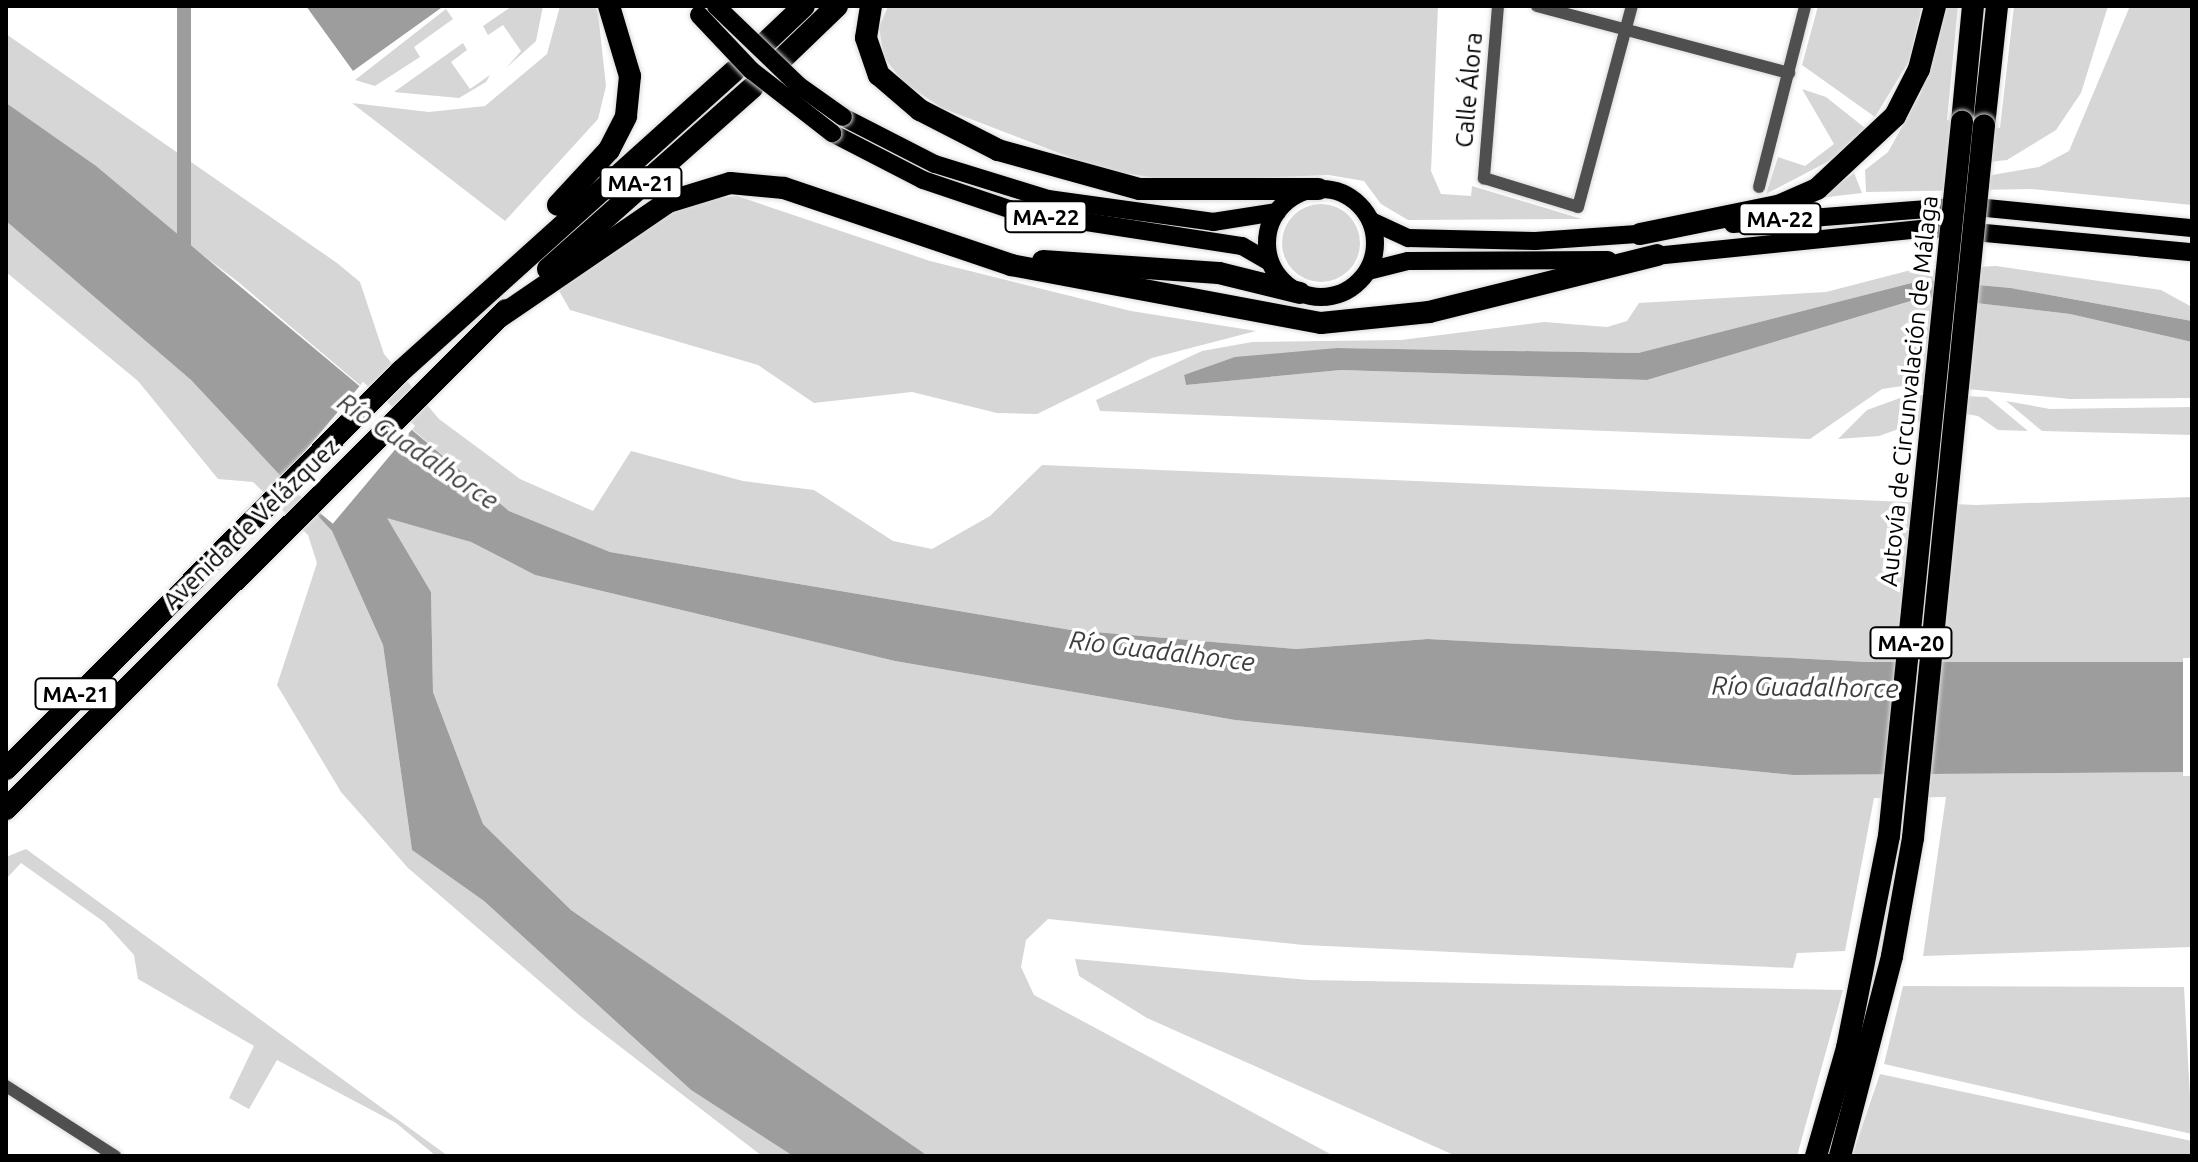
<!DOCTYPE html>
<meta charset="utf-8">
<style>
body{margin:0}
#map{position:relative;width:2198px;height:1162px;overflow:hidden;background:#fff;font-family:Ubuntu,sans-serif}
div>[style]{position:absolute}
.green>*{inset:0;background:#d6d6d6}
.round{border-radius:50%}
.water>*{inset:0;background:#9d9d9d;transform-origin:0 0}
.pier>*{inset:0;background:#fff;transform-origin:0 0}
.roads{filter:drop-shadow(0 0 2px #dbdbdb) drop-shadow(0 0 2px #dbdbdb)}
.street>*{height:12px;margin:-6px;padding:0 6px;transform-origin:6px;border-radius:6px;background:#4f4f4f}
.primary>*{height:18px;margin:-9px;padding:0 9px;transform-origin:9px;border-radius:9px;background:#000}
.primary>.ring{margin:-9px;padding:0;box-sizing:content-box;background:none;border:18px solid #000;border-radius:50%}
.highway>*{height:22px;margin:-11px;padding:0 11px;transform-origin:11px;border-radius:11px;background:#000}
.bridges{filter:drop-shadow(0 0 2px #dbdbdb) drop-shadow(0 0 2px #dbdbdb)}
.primary-bridge>*{height:18px;margin:-9px;padding:0 9px;transform-origin:9px;border-radius:9px;background:#000}
.highway-bridge>*{height:22px;margin:-11px;padding:0 11px;transform-origin:11px;border-radius:11px;background:#000}
span{translate:-50% -50%;white-space:nowrap;text-align:center;line-height:1.15;-webkit-text-stroke:7px #fff;paint-order:stroke}
.shield-label span{padding:2px 6px;background:#fff;border:2px solid;border-radius:6px;-webkit-text-stroke-width:0}
.shield-label{font-size:22px;color:#000;font-weight:700}
.street-label{font-size:24px;color:#000}
.water-label{font-size:26px;color:#3e3e3e;font-style:italic}
.frame{position:absolute;inset:0;border:8px solid #000;pointer-events:none}
</style>
<div id="map">
<div class="green">
<div style="clip-path:polygon(512px 6px,543px 6px,536px 41px,506px 68px,521px 51px,503px 25px,488px 35px,483px 26px)"></div>
<div style="clip-path:polygon(560px 6px,595px 6px,598px 13px,606px 86px,598px 119px,505px 221px,352px 103px,429px 112px,485px 106px,547px 54px)"></div>
<div style="clip-path:polygon(888px 6px,1438px 6px,1431px 171px,1441px 194px,1471px 196px,1472px 186px,1582px 219px,1408px 220px,1381px 204px,1364px 181px,1329px 175px,1177px 181px,1103px 170px,942px 108px,903px 82px,884px 57px,879px 28px)"></div>
<div style="clip-path:polygon(1818px 6px,1922px 6px,1909px 61px,1875px 117px,1802px 65px)"></div>
<div style="clip-path:polygon(1943px 6px,1958px 6px,1947px 120px,2000px 128px,2014px 6px,2108px 6px,2081px 93px,2056px 130px,2007px 160px,1971px 164px,1969px 179px,2039px 167px,2069px 151px,2130px 6px,2192px 6px,2192px 205px,2031px 189px,1866px 192px,1865px 170px,1888px 152px,1921px 93px)"></div>
<div style="clip-path:polygon(446px 9px,453px 19px,414px 47px,420px 57px,375px 86px,355px 80px)"></div>
<div style="clip-path:polygon(6px 34px,337px 263px,360px 282px,384px 354px,439px 419px,520px 479px,593px 511px,631px 451px,743px 481px,814px 490px,893px 541px,932px 549px,990px 516px,1042px 465px,1976px 505px,2192px 497px,2192px 662px,1867px 662px,1428px 639px,1296px 649px,1071px 630px,610px 552px,509px 511px,237px 281px,6px 106px)"></div>
<div style="clip-path:polygon(463px 43px,467px 50px,451px 62px,470px 89px,490px 75px,486px 82px,459px 98px,394px 92px)"></div>
<div style="clip-path:polygon(1802px 89px,1826px 97px,1865px 128px,1831px 160px,1766px 194px,1778px 157px,1805px 166px,1834px 144px)"></div>
<div style="clip-path:polygon(1854px 173px,1862px 193px,1819px 198px)"></div>
<div style="clip-path:polygon(737px 196px,930px 261px,1131px 311px,1256px 331px,1152px 358px,1037px 414px,997px 413px,912px 392px,814px 403px,758px 365px,570px 310px,558px 289px,664px 216px,699px 200px)"></div>
<div class="round" style="left:1282px;top:204px;width:78px;height:78px"></div>
<div style="clip-path:polygon(6px 221px,191px 380px,332px 531px,383px 645px,412px 850px,484px 901px,691px 1090px,793px 1156px,762px 1156px,579px 1015px,408px 868px,341px 792px,277px 685px,317px 563px,308px 535px,253px 482px,218px 479px,138px 381px,6px 272px)"></div>
<div style="clip-path:polygon(1996px 266px,2161px 290px,2192px 307px,2192px 321px,2011px 288px,1923px 280px,1638px 353px,1337px 348px,1184px 375px,1186px 385px,1341px 370px,1647px 380px,1924px 297px,2070px 314px,2192px 342px,2192px 398px,2070px 399px,1916px 384px,1882px 389px,1810px 439px,1100px 411px,1096px 400px,1202px 351px,1252px 342px,1401px 340px,1544px 322px,1607px 327px,1627px 321px,1639px 303px,1826px 292px,1911px 270px)"></div>
<div style="clip-path:polygon(1911px 394px,1987px 397px,2028px 431px,1998px 430px,1978px 416px,1949px 411px,1879px 436px,1838px 439px,1867px 410px)"></div>
<div style="clip-path:polygon(2006px 401px,2050px 409px,2192px 407px,2192px 435px,2042px 431px)"></div>
<div style="clip-path:polygon(386px 517px,471px 542px,535px 575px,895px 661px,1235px 720px,1793px 775px,2192px 772px,2192px 947px,1923px 956px,1946px 797px,1874px 798px,1845px 951px,1797px 953px,1793px 968px,1304px 945px,1048px 919px,1026px 940px,1021px 967px,1034px 995px,1334px 1156px,928px 1156px,571px 910px,483px 824px,433px 692px,431px 592px)"></div>
<div style="clip-path:polygon(26px 849px,448px 1156px,436px 1156px,396px 1123px,277px 1060px,249px 1109px,229px 1098px,254px 1046px,138px 979px,134px 955px,104px 922px,21px 863px,6px 879px,6px 857px)"></div>
<div style="clip-path:polygon(1075px 959px,1309px 980px,1843px 990px,1797px 1156px,1456px 1156px,1147px 1018px,1079px 976px)"></div>
<div style="clip-path:polygon(1903px 986px,2184px 987px,2192px 1134px,1884px 1064px)"></div>
<div style="clip-path:polygon(1880px 1074px,2192px 1141px,2192px 1156px,1852px 1156px)"></div>
</div>
<div class="water">
<div style="left:177px;top:6px;width:14px;height:326px"></div>
<div style="clip-path:polygon(306px 6px,440px 6px,441px 8px,353px 71px)"></div>
<div style="clip-path:polygon(6px 103px,96px 166px,509px 511px,610px 552px,1071px 630px,1296px 649px,1428px 639px,1867px 662px,2192px 662px,2192px 772px,1793px 775px,1235px 720px,895px 661px,535px 575px,471px 542px,387px 518px,431px 592px,433px 692px,483px 824px,571px 910px,928px 1156px,793px 1156px,691px 1090px,484px 901px,412px 850px,383px 645px,332px 531px,191px 380px,6px 221px)"></div>
<div style="clip-path:polygon(1923px 280px,2011px 288px,2192px 321px,2192px 342px,2070px 314px,1924px 297px,1647px 380px,1341px 370px,1186px 385px,1184px 375px,1235px 357px,1337px 348px,1638px 353px)"></div>
</div>
<div class="pier">
<div style="left:363px;top:382px;width:68px;height:128px;rotate:40deg"></div>
<div style="left:2183px;top:658px;width:9px;height:118px"></div>
</div>
<div class="roads">
<div class="street">
<div style="left:1498px;top:6px;width:173px;rotate:94.7deg"></div>
<div style="left:1484px;top:178px;width:98px;rotate:17.1deg"></div>
<div style="left:1578px;top:207px;width:208px;rotate:-75deg"></div>
<div style="left:1537px;top:6px;width:261px;rotate:14.9deg"></div>
<div style="left:1759px;top:187px;width:187px;rotate:-75.7deg"></div>
<div style="left:6px;top:1086px;width:130px;rotate:32.7deg"></div>
</div>
<div class="primary">
<div style="left:843px;top:117px;width:103px;rotate:27.1deg"></div>
<div style="left:935px;top:164px;width:118px;rotate:17.2deg"></div>
<div style="left:1048px;top:199px;width:167px;rotate:7.9deg"></div>
<div style="left:1213px;top:222px;width:65px;rotate:-8.9deg"></div>
<div style="left:832px;top:133px;width:102px;rotate:27.3deg"></div>
<div style="left:923px;top:180px;width:97px;rotate:18.6deg"></div>
<div style="left:1015px;top:211px;width:230px;rotate:8.8deg"></div>
<div style="left:1242px;top:246px;width:32px;rotate:30deg"></div>
<div class="ring" style="left:1267px;top:189px;width:90px;height:90px"></div>
<div style="left:1371px;top:221px;width:41px;rotate:24.7deg"></div>
<div style="left:1408px;top:238px;width:127px;rotate:1.4deg"></div>
<div style="left:1535px;top:241px;width:117px;rotate:-3.9deg"></div>
<div style="left:1733px;top:224px;width:234px;rotate:-4.4deg"></div>
<div style="left:1966px;top:206px;width:227px;rotate:5.6deg"></div>
<div style="left:1645px;top:257px;width:287px;rotate:-5.8deg"></div>
<div style="left:1931px;top:228px;width:262px;rotate:5.3deg"></div>
<div style="left:1368px;top:271px;width:41px;rotate:-14deg"></div>
<div style="left:1408px;top:261px;width:200px;rotate:-0.3deg"></div>
</div>
<div class="highway">
<div style="left:871px;top:6px;width:32px;rotate:99deg"></div>
<div style="left:866px;top:38px;width:39px;rotate:71deg"></div>
<div style="left:879px;top:75px;width:54px;rotate:40.5deg"></div>
<div style="left:920px;top:110px;width:88px;rotate:27.1deg"></div>
<div style="left:998px;top:150px;width:147px;rotate:15.4deg"></div>
<div style="left:1140px;top:189px;width:178px"></div>
<div style="left:766px;top:42px;width:52px;rotate:-43.5deg"></div>
<div style="left:783px;top:58px;width:75px;rotate:-43.9deg"></div>
<div style="left:1962px;top:122px;width:117px;rotate:-84.6deg"></div>
<div style="left:1984px;top:126px;width:121px;rotate:-83.8deg"></div>
<div style="left:558px;top:205px;width:75px;rotate:-47.2deg"></div>
<div style="left:609px;top:150px;width:38px;rotate:-63deg"></div>
<div style="left:626px;top:116px;width:40px;rotate:-84.3deg"></div>
<div style="left:630px;top:76px;width:73px;rotate:-106.7deg"></div>
<div style="left:1640px;top:234px;width:141px;rotate:-11.5deg"></div>
<div style="left:1778px;top:206px;width:43px;rotate:-23.6deg"></div>
<div style="left:1817px;top:189px;width:107px;rotate:-43.1deg"></div>
<div style="left:1895px;top:116px;width:53px;rotate:-62.9deg"></div>
<div style="left:1919px;top:69px;width:65px;rotate:-75.7deg"></div>
<div style="left:1043px;top:261px;width:176px;rotate:3.9deg"></div>
<div style="left:1219px;top:273px;width:83px;rotate:13.9deg"></div>
<div style="left:548px;top:269px;width:273px;rotate:-41.6deg"></div>
<div style="left:498px;top:318px;width:206px;rotate:-34.3deg"></div>
<div style="left:668px;top:202px;width:65px;rotate:-17deg"></div>
<div style="left:730px;top:183px;width:54px;rotate:5.3deg"></div>
<div style="left:784px;top:188px;width:240px;rotate:18.7deg"></div>
<div style="left:1011px;top:265px;width:315px;rotate:10.6deg"></div>
<div style="left:1321px;top:323px;width:109px;rotate:-5.8deg"></div>
<div style="left:1429px;top:312px;width:235px;rotate:-14deg"></div>
<div style="left:6px;top:769px;width:561px;rotate:-45.22deg"></div>
<div style="left:401px;top:371px;width:448px;rotate:-42deg"></div>
<div style="left:6px;top:809px;width:706px;rotate:-44.94deg"></div>
</div>
</div>
<div class="bridges">
<div class="primary-bridge">
<div style="left:716px;top:6px;width:114px;rotate:43.9deg"></div>
<div style="left:798px;top:85px;width:55px;rotate:35.4deg"></div>
<div style="left:699px;top:15px;width:76px;rotate:46.6deg"></div>
<div style="left:751px;top:70px;width:103px;rotate:37.9deg"></div>
</div>
<div class="highway-bridge">
<div style="left:1816px;top:1156px;width:112px;rotate:-74deg"></div>
<div style="left:1847px;top:1048px;width:216px;rotate:-78.8deg"></div>
<div style="left:1889px;top:836px;width:718px;rotate:-84.16deg"></div>
<div style="left:1840px;top:1156px;width:207px;rotate:-75.4deg"></div>
<div style="left:1892px;top:956px;width:120px;rotate:-79.9deg"></div>
<div style="left:1913px;top:838px;width:716px;rotate:-84.31deg"></div>
</div>
</div>
<div class="shield-label">
<span style="left:641px;top:183px">MA-21</span>
<span style="left:1046px;top:217px">MA-22</span>
<span style="left:1780px;top:219px">MA-22</span>
<span style="left:1911px;top:643px">MA-20</span>
<span style="left:76px;top:694px">MA-21</span>
</div>
<div class="street-label">
<span style="left:1469px;top:90px;rotate:-85deg">Calle Álora</span>
<span style="left:1909px;top:391px;rotate:-84deg">Autovía de Circunvalación de Málaga</span>
<span style="left:251px;top:524px;rotate:-44deg">Avenida de Velázquez</span>
</div>
<div class="water-label">
<span style="left:418px;top:451px;rotate:34deg">Río Guadalhorce</span>
<span style="left:1162px;top:651px;rotate:7deg">Río Guadalhorce</span>
<span style="left:1805px;top:687px;rotate:1deg">Río Guadalhorce</span>
</div>
<div class="frame"></div>
</div>
